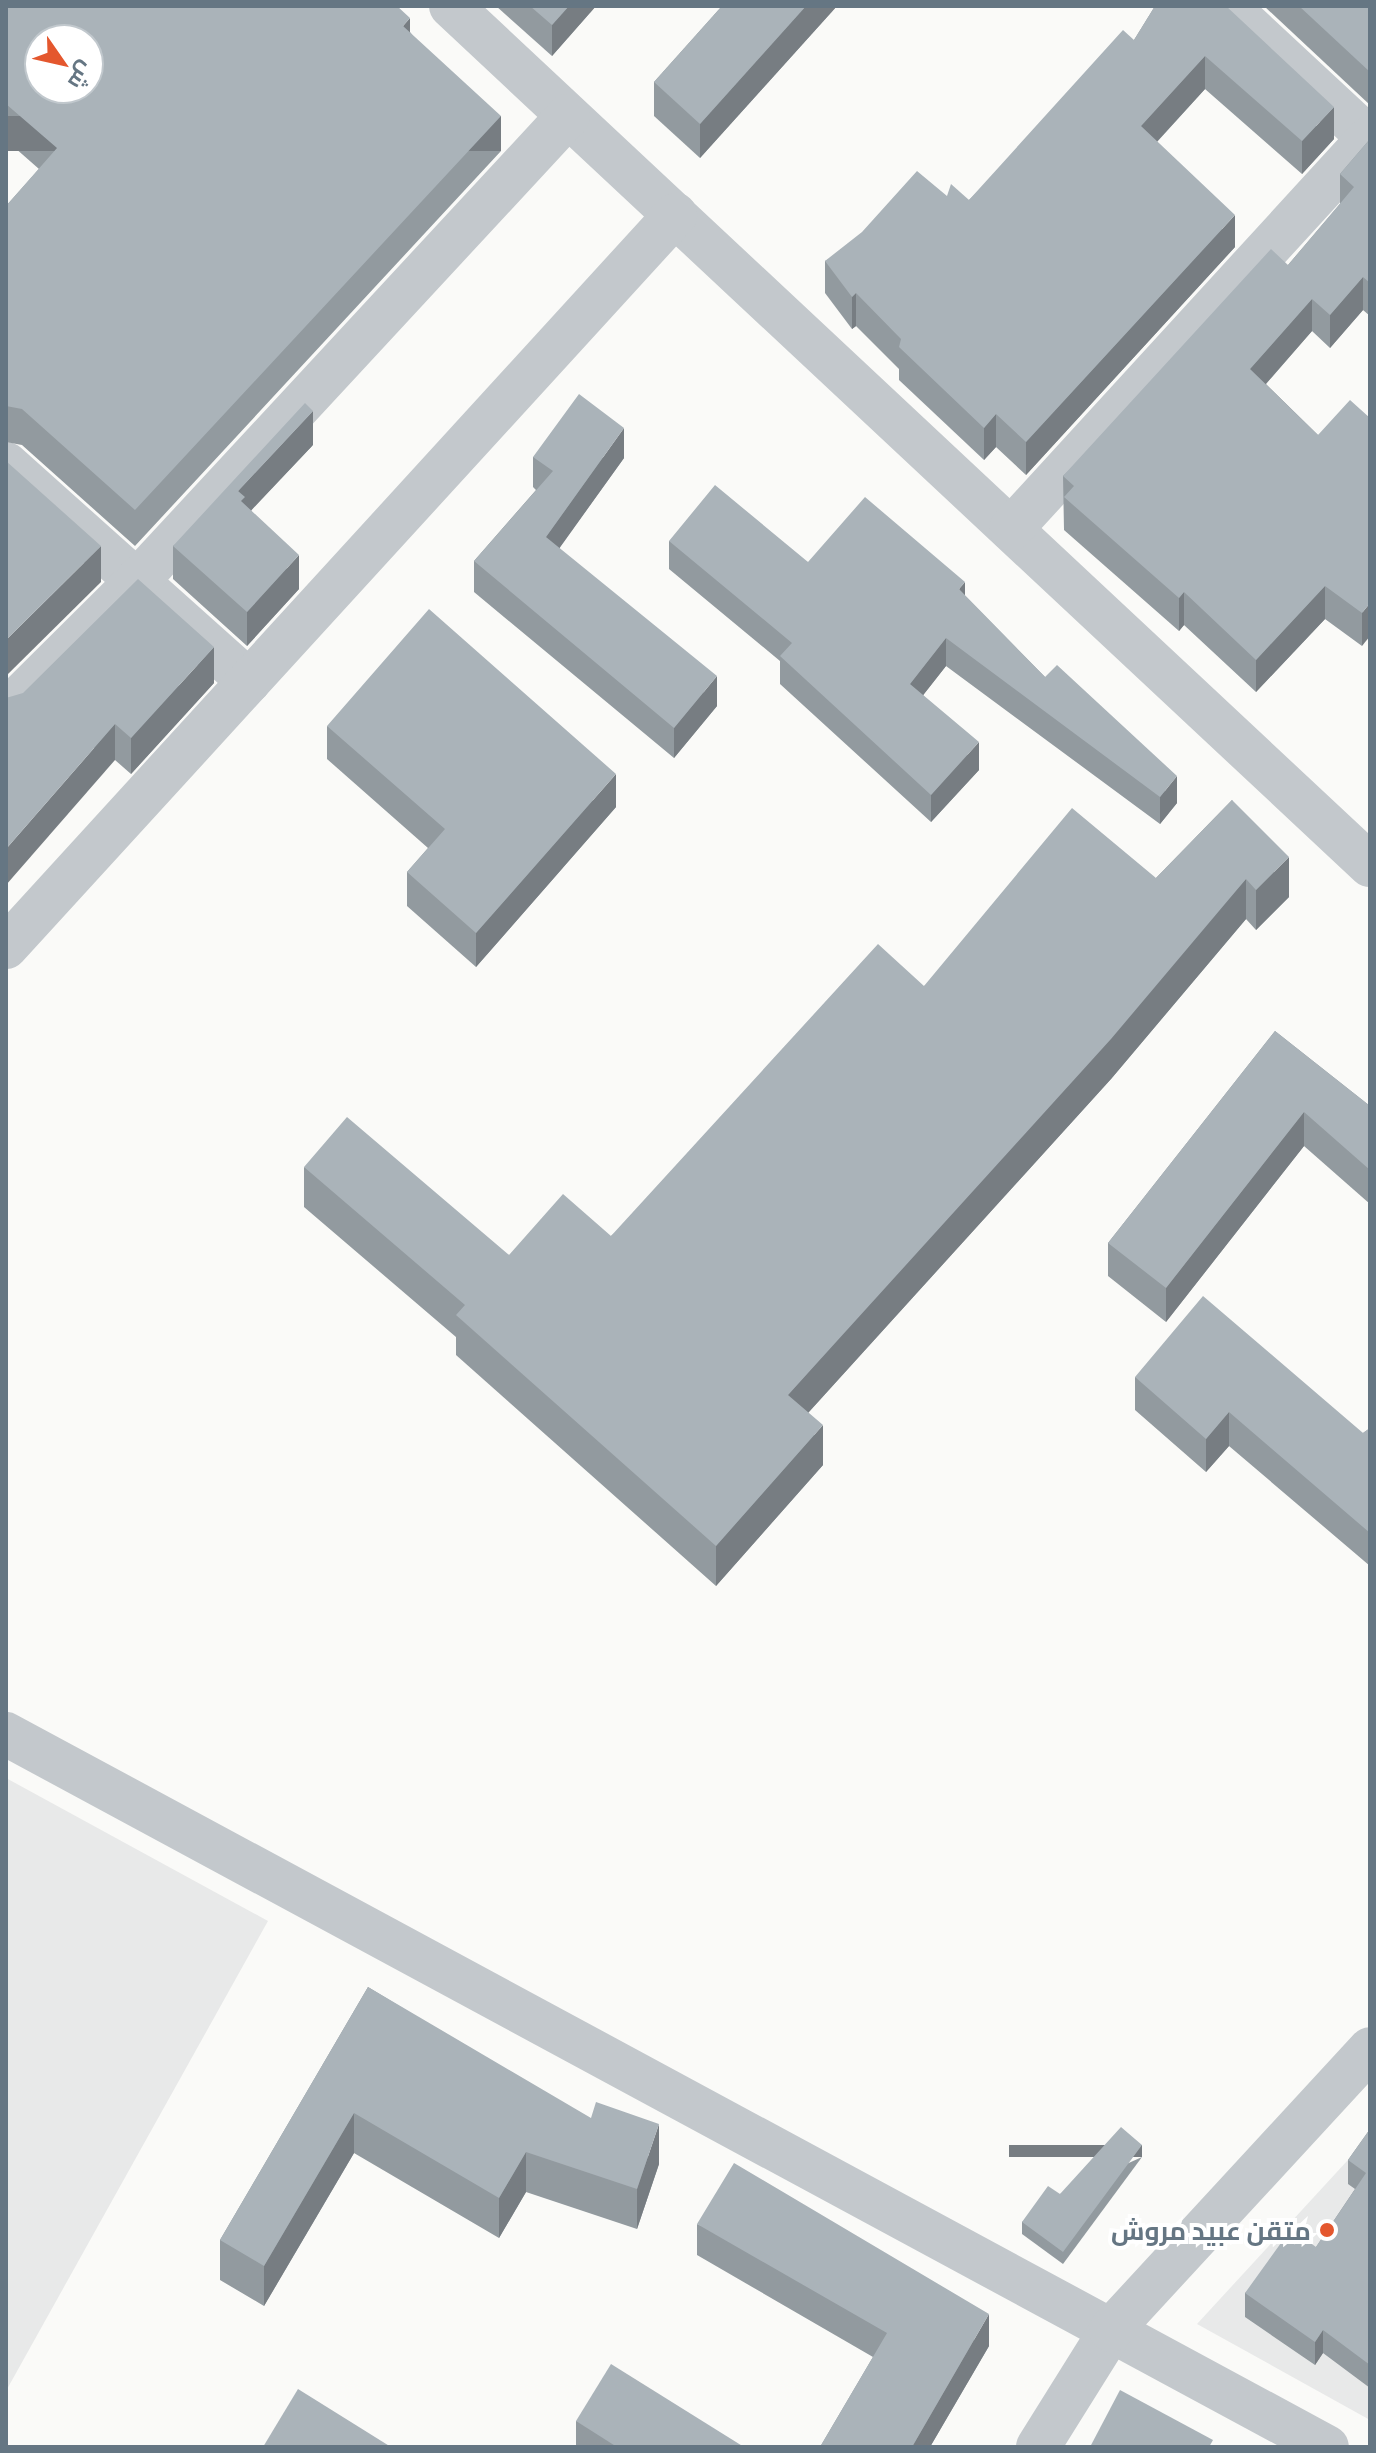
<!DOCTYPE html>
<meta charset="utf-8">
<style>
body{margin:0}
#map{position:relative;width:1376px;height:2453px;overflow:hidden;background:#fafaf8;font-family:"Exo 2",Cairo,sans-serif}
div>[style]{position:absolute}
.built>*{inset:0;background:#e8e9e9}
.minor>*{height:44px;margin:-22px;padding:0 22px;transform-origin:22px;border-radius:22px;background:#c3c8cc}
.wall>*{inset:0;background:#929a9f}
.shaded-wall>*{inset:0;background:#777d82;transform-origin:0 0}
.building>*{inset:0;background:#aab3b9}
.dots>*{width:22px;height:22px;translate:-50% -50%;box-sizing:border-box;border:4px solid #fff;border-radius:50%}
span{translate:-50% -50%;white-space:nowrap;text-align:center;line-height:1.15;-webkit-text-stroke:8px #fff;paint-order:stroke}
.poi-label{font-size:26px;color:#657683;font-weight:700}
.right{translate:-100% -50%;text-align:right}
.frame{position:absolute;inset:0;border:8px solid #657683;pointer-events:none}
.north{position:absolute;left:24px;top:24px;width:80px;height:80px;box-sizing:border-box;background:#fff;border:2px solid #c1c8cd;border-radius:50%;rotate:124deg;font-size:22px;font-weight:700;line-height:32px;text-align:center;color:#657683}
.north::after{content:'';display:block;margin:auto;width:28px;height:36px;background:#e4572e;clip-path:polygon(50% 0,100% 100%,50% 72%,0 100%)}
</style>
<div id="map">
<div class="built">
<div style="clip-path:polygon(6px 1778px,268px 1921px,6px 2391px)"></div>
<div style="clip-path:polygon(1370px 2136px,1370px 2420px,1197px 2324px)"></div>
</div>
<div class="minor">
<div style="left:451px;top:6px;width:1258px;rotate:43.07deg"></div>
<div style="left:1227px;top:6px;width:195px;rotate:42.9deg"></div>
<div style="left:6px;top:464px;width:326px;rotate:41.8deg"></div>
<div style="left:1011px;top:529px;width:530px;rotate:-47.52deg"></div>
<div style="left:6px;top:711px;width:185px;rotate:-44.8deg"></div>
<div style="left:137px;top:581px;width:634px;rotate:-47.17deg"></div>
<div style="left:6px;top:947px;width:992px;rotate:-47.57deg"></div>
<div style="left:6px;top:1734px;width:1501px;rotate:28.36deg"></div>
<div style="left:1038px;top:2447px;width:138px;rotate:-58deg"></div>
<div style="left:1111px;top:2330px;width:382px;rotate:-47.3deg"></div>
</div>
<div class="wall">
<div style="clip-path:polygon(6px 6px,410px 32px,501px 151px,135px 546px,22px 445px,6px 442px,6px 206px,39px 169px,6px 140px)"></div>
<div style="clip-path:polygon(496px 6px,596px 6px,552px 56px)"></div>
<div style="clip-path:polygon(722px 6px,837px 6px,700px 158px,654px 116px,654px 82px)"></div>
<div style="clip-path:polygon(1155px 6px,1334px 139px,1302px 174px,1205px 89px,1157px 142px,1235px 247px,1026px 475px,996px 447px,984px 460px,899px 380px,899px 369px,856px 326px,852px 329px,825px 293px,825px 261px,947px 196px,969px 200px,1134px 40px)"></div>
<div style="clip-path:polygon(1264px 6px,1370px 6px,1370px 105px)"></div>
<div style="clip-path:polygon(1370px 139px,1370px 316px,1363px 310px,1330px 348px,1312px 331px,1266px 384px,1318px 435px,1370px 418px,1362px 646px,1325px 619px,1256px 692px,1184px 625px,1179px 631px,1064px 530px,1063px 476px,1288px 265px,1340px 204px,1340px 174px)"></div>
<div style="clip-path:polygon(313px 445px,251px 510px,299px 589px,247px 646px,173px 579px,173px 546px)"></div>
<div style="clip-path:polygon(533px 457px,624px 458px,559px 548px,717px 706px,674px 758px,474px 592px,474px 561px,536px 490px,533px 487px)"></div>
<div style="clip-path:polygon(669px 541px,808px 562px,965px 596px,1045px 677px,1177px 803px,1160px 824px,946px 666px,923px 695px,979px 770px,931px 822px,780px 684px,780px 661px,669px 569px)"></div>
<div style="clip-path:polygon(214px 683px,131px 774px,115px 760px,6px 698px)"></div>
<div style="clip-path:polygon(327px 726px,616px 807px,476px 967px,407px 906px,407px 872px,428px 848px,327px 759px)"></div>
<div style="clip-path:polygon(1232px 800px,1289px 897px,1256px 930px,1246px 919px,1111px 1079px,808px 1413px,823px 1465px,716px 1586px,456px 1355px,456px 1337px,304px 1207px,304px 1167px,509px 1255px,611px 1236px,924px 986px,1156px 878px)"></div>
<div style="clip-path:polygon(1275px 1031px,1370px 1106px,1370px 1204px,1304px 1146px,1166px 1322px,1108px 1276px,1108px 1243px)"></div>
<div style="clip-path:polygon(1135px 1377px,1363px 1433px,1370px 1428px,1370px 1566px,1229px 1446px,1206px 1472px,1135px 1410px)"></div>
<div style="clip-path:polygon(368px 1987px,659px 2164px,637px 2229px,526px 2192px,499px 2238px,354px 2153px,264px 2306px,220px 2280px,220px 2240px)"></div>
<div style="clip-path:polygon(1370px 2129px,1370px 2388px,1323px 2353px,1315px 2365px,1245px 2317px,1245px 2293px,1316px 2247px,1355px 2189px,1348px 2184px,1348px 2160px)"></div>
<div style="clip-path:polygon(1142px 2157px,1063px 2264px,1022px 2234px,1022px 2222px,1060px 2194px)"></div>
<div style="clip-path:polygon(697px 2224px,989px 2346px,930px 2447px,820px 2447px,873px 2357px,697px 2255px)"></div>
<div style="clip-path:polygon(576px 2421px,744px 2447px,576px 2447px)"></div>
</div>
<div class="shaded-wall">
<div style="clip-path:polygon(569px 6px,596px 6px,552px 56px,552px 25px)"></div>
<div style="clip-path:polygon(806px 6px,837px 6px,700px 158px,700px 124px)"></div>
<div style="clip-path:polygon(410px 18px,410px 54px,403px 26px)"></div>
<div style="clip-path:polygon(1205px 56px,1205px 89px,1141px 159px,1141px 126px)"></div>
<div style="clip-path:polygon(1334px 107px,1334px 139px,1302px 174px,1302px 141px)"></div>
<div style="left:501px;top:116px;width:35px;height:538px;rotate:90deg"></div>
<div style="clip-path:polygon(1235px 215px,1235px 247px,1026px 475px,1026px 442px)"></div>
<div style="clip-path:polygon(1363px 277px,1363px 310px,1330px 348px,1330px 315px)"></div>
<div style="clip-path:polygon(856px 293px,856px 326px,852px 329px,852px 297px)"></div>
<div style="clip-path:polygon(1312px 299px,1312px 331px,1250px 402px,1250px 369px)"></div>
<div style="clip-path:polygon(313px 411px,313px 445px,245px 517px,238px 491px)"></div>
<div style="clip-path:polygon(996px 414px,996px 447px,984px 460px,984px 428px)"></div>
<div style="clip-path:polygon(624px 428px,624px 458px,546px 567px,546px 537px)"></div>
<div style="clip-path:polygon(101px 546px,101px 582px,6px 676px,6px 640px)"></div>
<div style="clip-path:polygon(299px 555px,299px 589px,247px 646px,247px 612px)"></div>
<div style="clip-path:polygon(965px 582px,965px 609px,959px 589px)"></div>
<div style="clip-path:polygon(1325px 586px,1325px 619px,1256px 692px,1256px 660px)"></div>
<div style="clip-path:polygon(1184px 592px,1184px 625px,1179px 631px,1179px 598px)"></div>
<div style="clip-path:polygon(1370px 603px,1370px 636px,1362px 646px,1362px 613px)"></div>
<div style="clip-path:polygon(946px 638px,946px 666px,910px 712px,910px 684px)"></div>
<div style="clip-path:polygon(214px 647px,214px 683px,131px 774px,131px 738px)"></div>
<div style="clip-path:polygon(717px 676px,717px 706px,674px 758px,674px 728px)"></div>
<div style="clip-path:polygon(115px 724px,115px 760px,6px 885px,6px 849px)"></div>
<div style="clip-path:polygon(979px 742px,979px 770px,931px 822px,931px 795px)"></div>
<div style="clip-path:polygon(616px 774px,616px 807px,476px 967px,476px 933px)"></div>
<div style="clip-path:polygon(1177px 776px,1177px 803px,1160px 824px,1160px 797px)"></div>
<div style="clip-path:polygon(1289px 857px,1289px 897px,1256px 930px,1256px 890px)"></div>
<div style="clip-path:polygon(1246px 879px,1246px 919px,1111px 1079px,788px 1435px,788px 1395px)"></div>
<div style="clip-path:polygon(1304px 1112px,1304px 1146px,1166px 1322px,1166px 1288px)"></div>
<div style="clip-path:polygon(1229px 1412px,1229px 1446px,1206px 1472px,1206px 1439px)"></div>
<div style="clip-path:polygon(823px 1425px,823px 1465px,716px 1586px,716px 1546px)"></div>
<div style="clip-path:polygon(354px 2113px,354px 2153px,264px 2306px,264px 2266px)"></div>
<div style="clip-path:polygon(659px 2124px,659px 2164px,637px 2229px,637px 2189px)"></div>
<div style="left:1142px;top:2145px;width:12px;height:133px;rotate:90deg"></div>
<div style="clip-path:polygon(526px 2152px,526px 2192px,499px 2238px,499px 2198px)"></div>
<div style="clip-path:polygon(989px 2314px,989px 2346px,930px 2447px,912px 2447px)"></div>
<div style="clip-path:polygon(1323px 2330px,1323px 2353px,1315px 2365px,1315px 2342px)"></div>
</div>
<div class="building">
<div style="clip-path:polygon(evenodd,6px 6px,397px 6px,410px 18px,403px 26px,501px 116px,135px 510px,22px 409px,6px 406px,6px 206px,57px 148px,6px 104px,6px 6px,40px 40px,88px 40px,88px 88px,40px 88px,40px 40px)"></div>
<div style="clip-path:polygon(530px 6px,569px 6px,552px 25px)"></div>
<div style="clip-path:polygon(722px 6px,806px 6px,700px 124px,654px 82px)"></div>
<div style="clip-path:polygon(1155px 6px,1226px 6px,1334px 107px,1302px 141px,1205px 56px,1141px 126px,1235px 215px,1026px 442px,996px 414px,984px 428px,899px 347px,901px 339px,856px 293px,852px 297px,825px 261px,862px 232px,917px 171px,947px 196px,951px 184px,969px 200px,1123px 30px,1134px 40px)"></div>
<div style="clip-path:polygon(1299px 6px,1370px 6px,1370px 72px)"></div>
<div style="clip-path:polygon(1370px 139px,1370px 283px,1363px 277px,1330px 315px,1312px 299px,1250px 369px,1318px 435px,1350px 400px,1370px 418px,1370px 603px,1362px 613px,1325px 586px,1256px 660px,1184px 592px,1179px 598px,1064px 497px,1074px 486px,1063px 476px,1271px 249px,1288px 265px,1354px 187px,1340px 174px)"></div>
<div style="clip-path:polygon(579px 394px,624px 428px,546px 537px,717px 676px,674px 728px,474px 561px,553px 471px,533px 457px)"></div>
<div style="clip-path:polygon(305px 403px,313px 411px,238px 491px,245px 497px,241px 501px,299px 555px,247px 612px,173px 546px)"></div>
<div style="clip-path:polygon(6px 461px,101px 546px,6px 640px)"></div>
<div style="clip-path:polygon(715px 485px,808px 562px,865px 497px,965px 582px,959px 589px,1045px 677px,1057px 665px,1177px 776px,1160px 797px,946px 638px,910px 684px,979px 742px,931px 795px,780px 656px,792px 643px,669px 541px)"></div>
<div style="clip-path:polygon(138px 579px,214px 647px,131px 738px,115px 724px,6px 849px,6px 698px,23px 693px)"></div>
<div style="clip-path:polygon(429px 609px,616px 774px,476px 933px,407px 872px,445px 829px,327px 726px)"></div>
<div style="clip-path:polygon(1232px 800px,1289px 857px,1256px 890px,1246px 879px,1111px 1039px,788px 1395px,823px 1425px,716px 1546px,456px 1315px,465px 1305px,304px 1167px,347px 1117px,509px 1255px,563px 1194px,611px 1236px,878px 944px,924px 986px,1072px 808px,1156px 878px)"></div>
<div style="clip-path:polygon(1275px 1031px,1370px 1106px,1370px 1170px,1304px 1112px,1166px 1288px,1108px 1243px)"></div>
<div style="clip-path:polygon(1203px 1296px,1363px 1433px,1370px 1428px,1370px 1533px,1229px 1412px,1206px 1439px,1135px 1377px)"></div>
<div style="clip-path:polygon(368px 1987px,591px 2118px,596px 2102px,659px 2124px,637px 2189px,526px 2152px,499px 2198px,354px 2113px,264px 2266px,220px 2240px)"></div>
<div style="clip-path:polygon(1121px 2127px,1142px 2145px,1063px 2252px,1022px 2222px,1048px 2186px,1060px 2194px)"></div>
<div style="clip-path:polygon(1370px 2129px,1370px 2365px,1323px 2330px,1315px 2342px,1245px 2293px,1291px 2229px,1316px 2247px,1366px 2173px,1348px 2160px)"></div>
<div style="clip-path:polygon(734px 2163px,989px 2314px,912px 2447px,820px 2447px,887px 2333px,697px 2224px)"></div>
<div style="clip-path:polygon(611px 2364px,744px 2447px,617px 2447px,576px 2421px)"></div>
<div style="clip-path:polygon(298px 2389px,391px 2447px,263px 2447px)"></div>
<div style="clip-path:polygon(1120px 2390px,1213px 2440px,1209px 2447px,1090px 2447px)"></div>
</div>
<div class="dots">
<div style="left:1327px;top:2230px;background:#e4572e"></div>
</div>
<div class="poi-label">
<span class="right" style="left:1311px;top:2230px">متقن عبيد مروش</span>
</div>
<div class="frame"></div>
<div class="north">ش</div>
</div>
